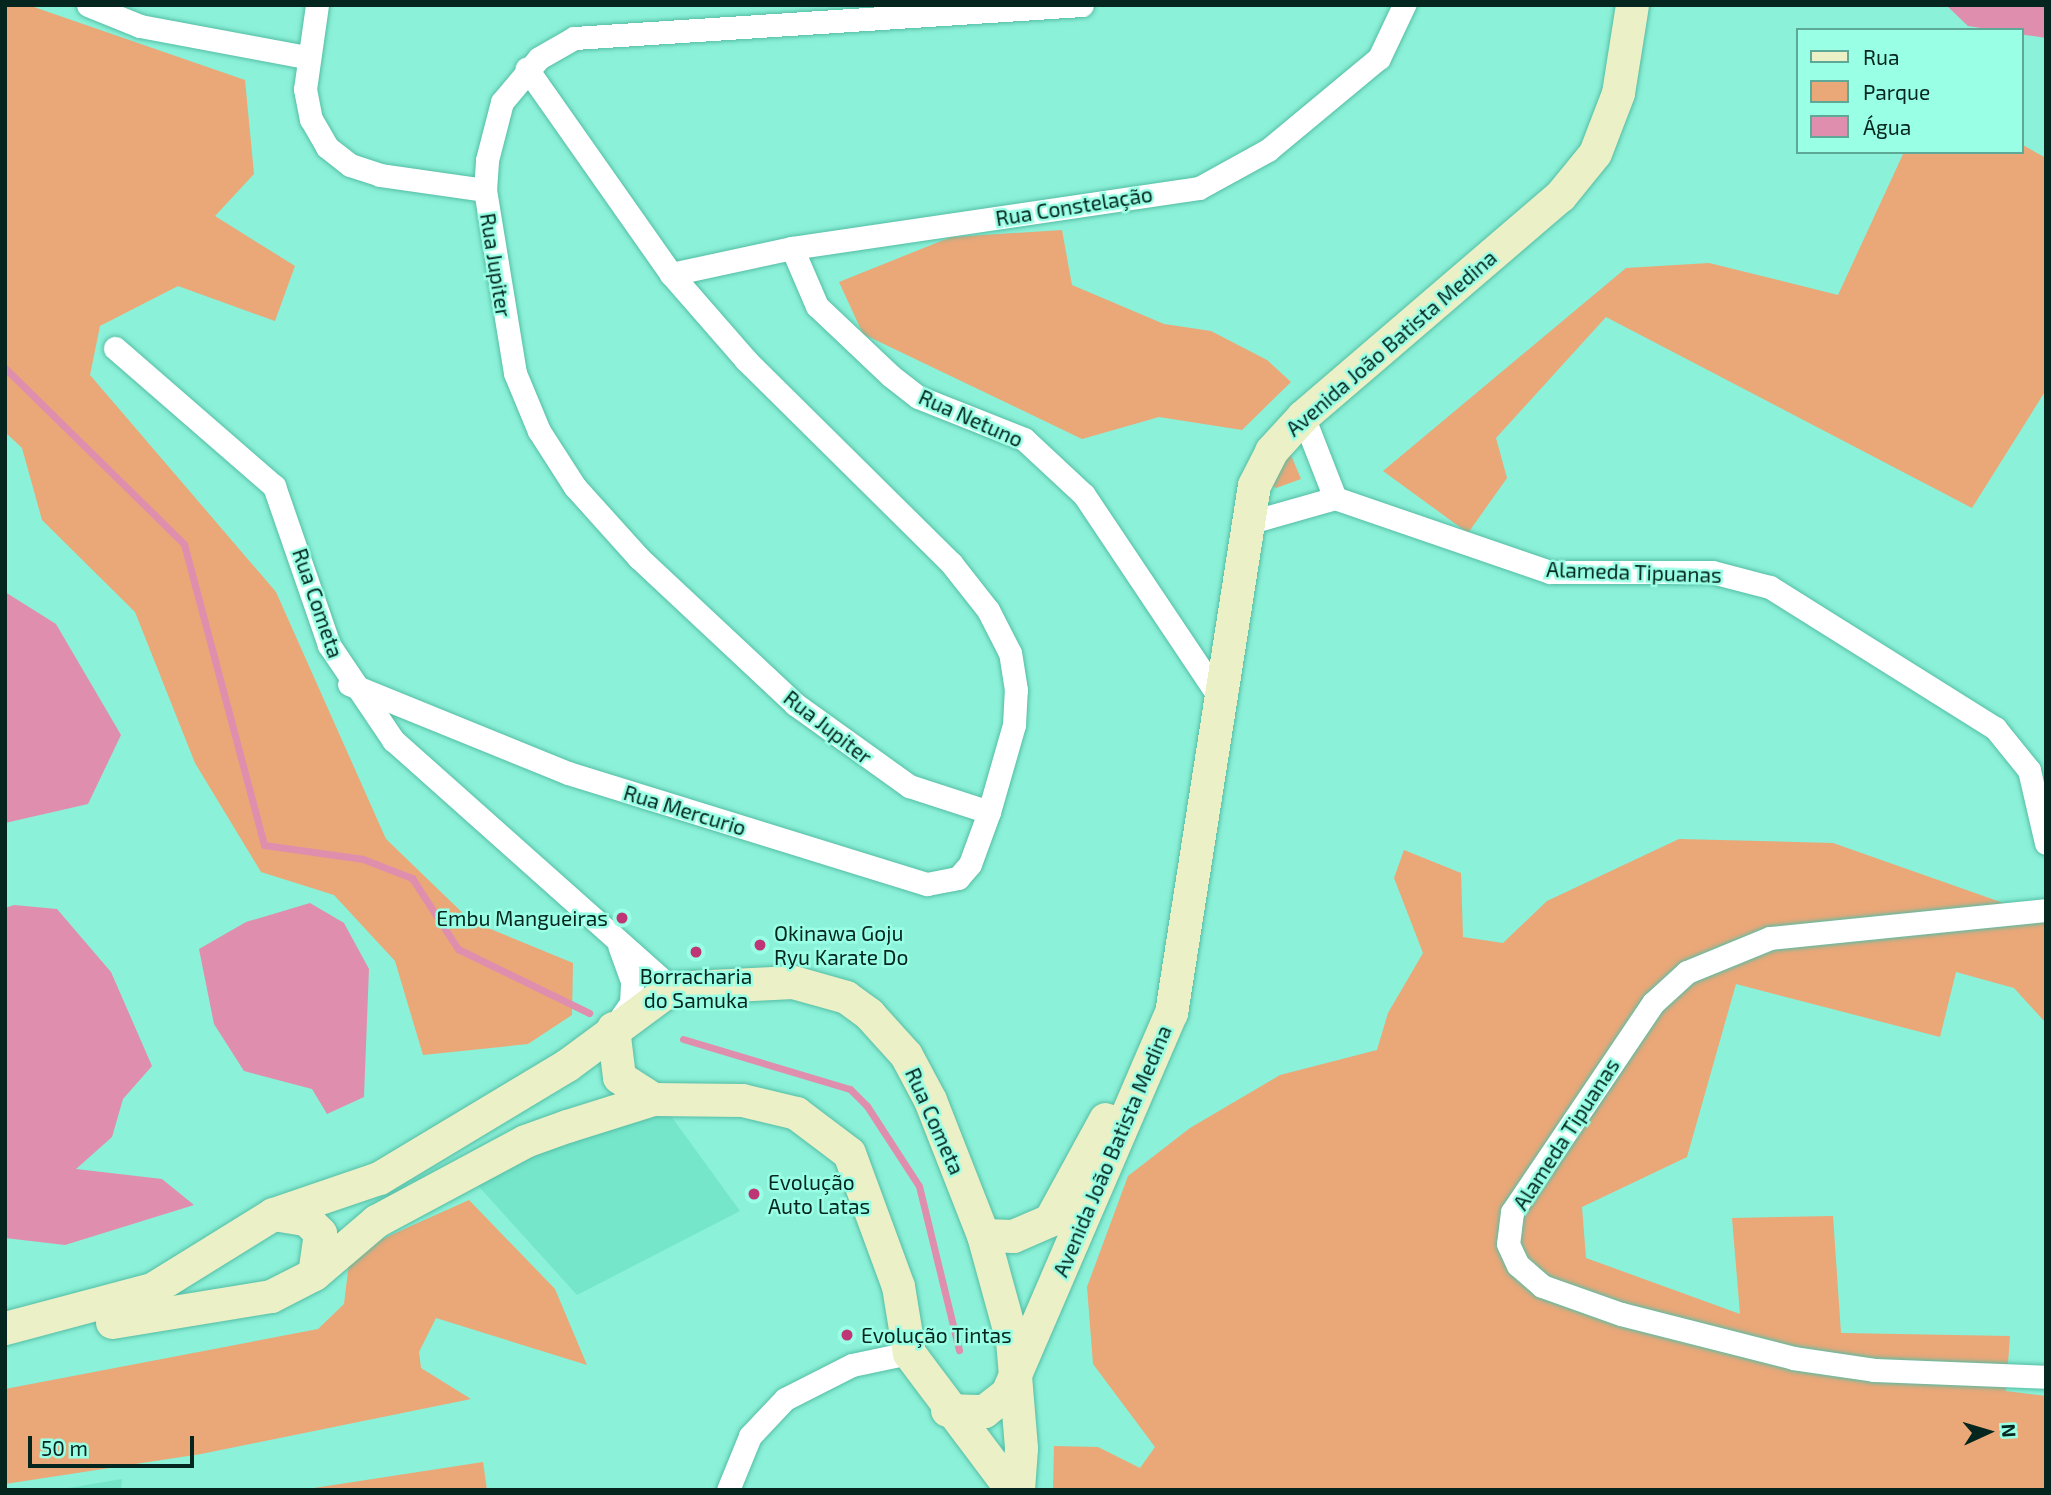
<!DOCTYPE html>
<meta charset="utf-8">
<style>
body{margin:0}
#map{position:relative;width:2051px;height:1495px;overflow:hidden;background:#8bf1d8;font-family:"Exo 2",sans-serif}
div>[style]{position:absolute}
.built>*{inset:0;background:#75e6ca}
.green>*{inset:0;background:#eaa778}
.water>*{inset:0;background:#df8fad}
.stream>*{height:7px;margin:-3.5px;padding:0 3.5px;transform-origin:3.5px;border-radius:3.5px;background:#df8fad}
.roads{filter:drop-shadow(0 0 2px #55bda5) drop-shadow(0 0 2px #55bda5)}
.minor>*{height:23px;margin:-11.5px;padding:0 11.5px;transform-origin:11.5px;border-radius:11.5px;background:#fff}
.secondary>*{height:33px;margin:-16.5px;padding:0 16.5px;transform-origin:16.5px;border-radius:16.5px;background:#ebf0c7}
.dots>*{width:19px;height:19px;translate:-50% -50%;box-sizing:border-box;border:4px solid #99ffe5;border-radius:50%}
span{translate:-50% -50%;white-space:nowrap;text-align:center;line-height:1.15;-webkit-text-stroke:5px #99ffe5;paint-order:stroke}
.street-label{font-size:21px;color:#04261f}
.poi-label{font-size:21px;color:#04261f}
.right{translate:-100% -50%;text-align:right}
.left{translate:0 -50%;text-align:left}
.frame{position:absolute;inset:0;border:7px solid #04261f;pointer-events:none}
.legend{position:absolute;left:1796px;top:28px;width:228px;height:126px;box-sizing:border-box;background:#99ffe5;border:2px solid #5da896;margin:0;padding:9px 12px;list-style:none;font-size:21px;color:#04261f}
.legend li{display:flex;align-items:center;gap:14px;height:35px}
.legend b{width:35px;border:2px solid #5da896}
.north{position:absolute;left:1953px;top:1397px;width:70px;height:70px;-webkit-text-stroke:5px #99ffe5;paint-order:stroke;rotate:86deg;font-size:19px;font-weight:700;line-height:28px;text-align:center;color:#04261f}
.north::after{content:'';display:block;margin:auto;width:24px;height:32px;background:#04261f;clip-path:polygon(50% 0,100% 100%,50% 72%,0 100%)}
.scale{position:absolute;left:28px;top:1436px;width:166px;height:32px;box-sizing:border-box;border:4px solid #04261f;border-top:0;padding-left:9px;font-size:21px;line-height:24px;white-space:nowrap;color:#04261f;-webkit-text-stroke:5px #99ffe5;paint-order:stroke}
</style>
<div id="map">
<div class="built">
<div style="clip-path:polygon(668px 1112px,740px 1211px,577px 1295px,472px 1179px,553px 1134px)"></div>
<div style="clip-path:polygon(122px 1479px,121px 1490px,57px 1490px)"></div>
</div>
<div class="green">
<div style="clip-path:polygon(5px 5px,28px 5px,245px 80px,254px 174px,215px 216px,295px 266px,275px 321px,178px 286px,100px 326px,90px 375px,276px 592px,386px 839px,471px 921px,573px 963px,572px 1015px,528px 1044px,423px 1055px,395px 961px,334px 895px,261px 872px,195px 763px,135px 612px,42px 520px,22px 448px,5px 432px)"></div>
<div style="clip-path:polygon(2021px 144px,2046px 158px,2046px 390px,1972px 508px,1606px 317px,1496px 438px,1507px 478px,1468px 533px,1383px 471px,1626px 268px,1709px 263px,1838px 295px,1904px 152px,2021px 152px)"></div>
<div style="clip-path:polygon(1062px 230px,1072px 285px,1164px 324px,1211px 331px,1267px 360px,1291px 382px,1242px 430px,1159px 417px,1082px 439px,863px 334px,839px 282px,951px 237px)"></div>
<div style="clip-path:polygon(1288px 448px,1301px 479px,1276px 488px,1269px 484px)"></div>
<div style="clip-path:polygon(1679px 839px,1833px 843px,2046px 918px,2046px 1023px,2014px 988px,1956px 972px,1940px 1037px,1736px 984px,1687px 1157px,1582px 1207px,1586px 1258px,1740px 1314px,1732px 1218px,1833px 1216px,1841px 1333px,2010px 1336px,2006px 1391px,2046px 1396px,2046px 1490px,1053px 1490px,1054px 1446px,1098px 1447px,1140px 1468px,1155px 1447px,1093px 1364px,1087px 1287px,1128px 1176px,1190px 1128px,1280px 1075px,1377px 1050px,1388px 1013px,1423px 953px,1394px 878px,1404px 850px,1461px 873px,1463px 937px,1503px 943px,1547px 901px)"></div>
<div style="clip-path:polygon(469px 1200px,555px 1289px,587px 1365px,436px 1318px,419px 1352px,421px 1368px,471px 1399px,201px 1454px,5px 1484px,5px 1389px,318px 1329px,344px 1304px,349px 1263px,382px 1239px)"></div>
<div style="clip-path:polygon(483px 1462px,487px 1490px,301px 1490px)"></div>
</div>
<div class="water">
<div style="clip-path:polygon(1946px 5px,2046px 5px,2046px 38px,1968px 26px)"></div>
<div style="clip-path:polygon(5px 592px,56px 624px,121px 735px,88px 804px,5px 823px)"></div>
<div style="clip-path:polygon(310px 903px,344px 923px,369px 969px,364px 1097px,327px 1114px,312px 1089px,244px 1071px,214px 1024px,199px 949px,246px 922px)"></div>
<div style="clip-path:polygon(14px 905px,57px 909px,111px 972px,152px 1066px,123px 1099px,112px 1137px,76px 1169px,162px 1179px,194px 1205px,65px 1245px,5px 1238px,5px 908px)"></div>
</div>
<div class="stream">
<div style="left:5px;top:368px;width:251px;rotate:44.5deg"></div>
<div style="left:184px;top:544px;width:311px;rotate:75.1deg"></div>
<div style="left:264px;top:845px;width:100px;rotate:8deg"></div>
<div style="left:363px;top:859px;width:53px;rotate:21.2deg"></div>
<div style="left:412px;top:878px;width:85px;rotate:57.1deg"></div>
<div style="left:458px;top:949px;width:146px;rotate:26deg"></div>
<div style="left:683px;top:1039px;width:174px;rotate:16.7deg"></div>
<div style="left:850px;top:1089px;width:24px;rotate:45deg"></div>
<div style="left:867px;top:1106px;width:95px;rotate:57deg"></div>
<div style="left:919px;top:1186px;width:169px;rotate:76.3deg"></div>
</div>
<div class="roads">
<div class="minor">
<div style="left:88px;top:5px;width:56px;rotate:22deg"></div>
<div style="left:140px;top:26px;width:168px;rotate:10.6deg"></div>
<div style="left:317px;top:5px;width:85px;rotate:98.1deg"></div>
<div style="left:305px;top:89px;width:31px;rotate:79deg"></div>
<div style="left:311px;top:119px;width:32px;rotate:60deg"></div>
<div style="left:327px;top:147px;width:29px;rotate:38deg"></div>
<div style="left:350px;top:165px;width:32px;rotate:18deg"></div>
<div style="left:380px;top:175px;width:106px;rotate:8.1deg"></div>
<div style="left:792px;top:248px;width:63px;rotate:66.7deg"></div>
<div style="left:817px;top:306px;width:102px;rotate:43.4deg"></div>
<div style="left:891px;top:376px;width:34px;rotate:38deg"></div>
<div style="left:918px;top:397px;width:114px;rotate:21.6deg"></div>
<div style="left:1024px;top:439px;width:82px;rotate:43deg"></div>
<div style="left:1084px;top:495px;width:243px;rotate:56.2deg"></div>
<div style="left:671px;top:274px;width:124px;rotate:-12.1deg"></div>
<div style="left:792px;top:248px;width:411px;rotate:-8.4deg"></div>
<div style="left:1199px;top:188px;width:79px;rotate:-28.8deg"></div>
<div style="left:1268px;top:150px;width:144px;rotate:-39.7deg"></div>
<div style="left:1379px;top:58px;width:59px;rotate:-64.7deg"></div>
<div style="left:115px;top:348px;width:211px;rotate:41deg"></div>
<div style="left:274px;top:486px;width:168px;rotate:70.9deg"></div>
<div style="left:329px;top:645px;width:115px;rotate:56deg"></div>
<div style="left:393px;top:740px;width:373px;rotate:41.7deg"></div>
<div style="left:1303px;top:416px;width:88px;rotate:68.7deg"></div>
<div style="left:1244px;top:524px;width:95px;rotate:-15.9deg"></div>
<div style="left:1335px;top:498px;width:227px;rotate:19deg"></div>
<div style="left:1550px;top:572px;width:162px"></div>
<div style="left:1712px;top:572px;width:60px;rotate:14.5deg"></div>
<div style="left:1770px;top:587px;width:266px;rotate:32.1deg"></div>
<div style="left:1995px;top:728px;width:54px;rotate:51deg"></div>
<div style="left:2029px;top:770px;width:75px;rotate:76.9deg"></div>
<div style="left:349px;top:684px;width:236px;rotate:22.1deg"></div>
<div style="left:568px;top:773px;width:376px;rotate:17.2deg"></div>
<div style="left:927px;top:884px;width:32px;rotate:-11deg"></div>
<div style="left:958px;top:878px;width:18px;rotate:-49deg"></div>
<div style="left:970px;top:864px;width:55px;rotate:-69.9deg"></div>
<div style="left:989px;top:812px;width:91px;rotate:-74deg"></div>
<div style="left:1014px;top:725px;width:35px;rotate:-87deg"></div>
<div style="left:1016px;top:690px;width:37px;rotate:-99deg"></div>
<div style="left:1010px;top:653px;width:48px;rotate:-117.1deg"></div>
<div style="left:988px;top:610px;width:60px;rotate:-128.2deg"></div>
<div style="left:951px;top:563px;width:289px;rotate:-135.3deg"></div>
<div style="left:746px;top:360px;width:114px;rotate:-131.1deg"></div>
<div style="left:671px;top:274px;width:251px;rotate:-125.1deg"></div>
<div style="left:989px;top:812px;width:84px;rotate:-162deg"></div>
<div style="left:909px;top:786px;width:140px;rotate:-144.3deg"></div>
<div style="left:795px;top:704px;width:214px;rotate:-136.9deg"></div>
<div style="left:639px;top:558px;width:96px;rotate:-132deg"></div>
<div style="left:575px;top:487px;width:67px;rotate:-122.7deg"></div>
<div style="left:539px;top:431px;width:63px;rotate:-112.5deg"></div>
<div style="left:515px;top:373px;width:185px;rotate:-99.3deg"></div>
<div style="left:485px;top:190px;width:30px;rotate:-86deg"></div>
<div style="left:487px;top:160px;width:60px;rotate:-75.5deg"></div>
<div style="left:502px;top:102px;width:57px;rotate:-49.9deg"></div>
<div style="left:539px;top:58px;width:40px;rotate:-29.7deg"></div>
<div style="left:574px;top:38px;width:509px;rotate:-3.72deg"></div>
<div style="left:2046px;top:910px;width:277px;rotate:174.2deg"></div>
<div style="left:1770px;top:938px;width:90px;rotate:157.7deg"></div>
<div style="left:1687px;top:972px;width:46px;rotate:137.6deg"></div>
<div style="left:1653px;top:1003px;width:252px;rotate:124deg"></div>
<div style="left:1512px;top:1212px;width:32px;rotate:97deg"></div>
<div style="left:1508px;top:1244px;width:23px;rotate:65deg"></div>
<div style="left:1518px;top:1265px;width:32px;rotate:41deg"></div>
<div style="left:1542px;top:1286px;width:84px;rotate:19.5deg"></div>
<div style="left:1621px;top:1314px;width:178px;rotate:14.3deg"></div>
<div style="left:1793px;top:1358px;width:82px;rotate:8.4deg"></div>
<div style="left:1874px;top:1370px;width:172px;rotate:2.3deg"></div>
<div style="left:617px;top:1023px;width:24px;rotate:-55deg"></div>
<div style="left:631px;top:1003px;width:22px;rotate:-87deg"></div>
<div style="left:632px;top:981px;width:38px;rotate:-110deg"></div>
<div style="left:728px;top:1490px;width:58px;rotate:-67.8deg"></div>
<div style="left:750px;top:1436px;width:51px;rotate:-46.6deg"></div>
<div style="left:785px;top:1399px;width:75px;rotate:-26.9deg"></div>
<div style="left:852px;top:1365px;width:58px;rotate:-11.9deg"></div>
</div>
<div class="secondary">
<div style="left:613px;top:1028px;width:49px;rotate:83deg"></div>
<div style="left:619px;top:1077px;width:40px;rotate:32.9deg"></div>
<div style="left:273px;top:1214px;width:33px;rotate:9deg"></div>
<div style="left:306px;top:1219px;width:20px;rotate:45deg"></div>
<div style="left:320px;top:1233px;width:41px;rotate:98.3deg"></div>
<div style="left:983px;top:1235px;width:30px;rotate:2deg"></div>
<div style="left:1013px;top:1236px;width:40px;rotate:-23.4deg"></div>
<div style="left:1050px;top:1220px;width:115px;rotate:-61.4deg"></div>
<div style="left:112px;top:1322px;width:161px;rotate:-9.3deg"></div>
<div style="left:271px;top:1296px;width:48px;rotate:-27.1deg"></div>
<div style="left:314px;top:1274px;width:82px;rotate:-40.5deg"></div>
<div style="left:376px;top:1221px;width:169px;rotate:-28.2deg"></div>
<div style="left:525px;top:1141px;width:45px;rotate:-19.7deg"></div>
<div style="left:567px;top:1126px;width:90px;rotate:-17.4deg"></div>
<div style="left:653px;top:1099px;width:89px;rotate:0.6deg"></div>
<div style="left:742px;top:1100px;width:56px;rotate:13.5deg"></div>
<div style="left:796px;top:1113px;width:66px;rotate:37deg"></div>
<div style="left:849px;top:1153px;width:142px;rotate:69.8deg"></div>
<div style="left:898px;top:1286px;width:68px;rotate:80.7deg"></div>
<div style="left:909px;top:1353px;width:171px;rotate:53.1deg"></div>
<div style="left:5px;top:1328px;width:152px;rotate:-14.9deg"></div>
<div style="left:152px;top:1289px;width:142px;rotate:-31.8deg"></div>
<div style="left:273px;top:1214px;width:112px;rotate:-18.8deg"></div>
<div style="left:379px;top:1178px;width:219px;rotate:-31deg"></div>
<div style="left:567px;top:1065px;width:129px;rotate:-36.5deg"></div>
<div style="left:671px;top:988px;width:122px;rotate:-2.8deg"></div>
<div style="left:793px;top:982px;width:55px;rotate:15.8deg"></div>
<div style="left:846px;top:997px;width:29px;rotate:36deg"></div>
<div style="left:869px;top:1014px;width:55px;rotate:47.9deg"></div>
<div style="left:906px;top:1055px;width:51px;rotate:61.9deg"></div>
<div style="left:930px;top:1100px;width:145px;rotate:68.6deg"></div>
<div style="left:983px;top:1235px;width:109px;rotate:74.6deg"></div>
<div style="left:1012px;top:1340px;width:108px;rotate:85.2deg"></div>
<div style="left:1021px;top:1448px;width:42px;rotate:94.1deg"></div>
<div style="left:947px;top:1410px;width:37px;rotate:2deg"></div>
<div style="left:984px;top:1411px;width:29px;rotate:-38deg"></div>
<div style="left:1007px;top:1393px;width:414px;rotate:-66.7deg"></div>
<div style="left:1171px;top:1013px;width:534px;rotate:-81.07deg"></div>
<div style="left:1254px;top:485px;width:38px;rotate:-63deg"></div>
<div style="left:1271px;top:451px;width:47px;rotate:-47.6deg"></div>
<div style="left:1303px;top:416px;width:338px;rotate:-40.6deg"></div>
<div style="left:1560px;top:196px;width:55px;rotate:-50.9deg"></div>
<div style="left:1595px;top:153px;width:64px;rotate:-69deg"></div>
<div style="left:1618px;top:93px;width:89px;rotate:-81deg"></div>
</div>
</div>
<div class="dots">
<div style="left:622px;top:918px;background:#be3676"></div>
<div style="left:760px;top:945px;background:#be3676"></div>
<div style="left:696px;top:952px;background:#be3676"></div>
<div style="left:754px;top:1194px;background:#be3676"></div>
<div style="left:847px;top:1335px;background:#be3676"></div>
</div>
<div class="street-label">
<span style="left:1074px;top:206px;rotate:-9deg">Rua Constelação</span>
<span style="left:496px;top:265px;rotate:81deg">Rua Jupiter</span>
<span style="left:1391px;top:343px;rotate:-41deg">Avenida João Batista Medina</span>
<span style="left:971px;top:418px;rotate:24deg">Rua Netuno</span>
<span style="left:1634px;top:572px;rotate:2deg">Alameda Tipuanas</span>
<span style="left:318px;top:603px;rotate:71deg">Rua Cometa</span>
<span style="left:828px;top:727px;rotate:38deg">Rua Jupiter</span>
<span style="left:685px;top:810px;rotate:17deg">Rua Mercurio</span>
<span style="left:935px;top:1121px;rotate:66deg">Rua Cometa</span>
<span style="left:1566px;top:1134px;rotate:-57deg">Alameda Tipuanas</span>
<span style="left:1112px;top:1151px;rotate:-67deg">Avenida João Batista Medina</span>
</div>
<div class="poi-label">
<span class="right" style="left:608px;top:918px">Embu Mangueiras</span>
<span class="left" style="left:774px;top:945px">Okinawa Goju<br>Ryu Karate Do</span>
<span style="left:696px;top:988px">Borracharia<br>do Samuka</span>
<span class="left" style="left:768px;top:1194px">Evolução<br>Auto Latas</span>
<span class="left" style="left:861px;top:1335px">Evolução Tintas</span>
</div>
<div class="frame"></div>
<ul class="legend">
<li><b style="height:9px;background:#ebf0c7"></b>Rua</li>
<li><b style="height:19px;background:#eaa778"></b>Parque</li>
<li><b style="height:19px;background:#df8fad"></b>Água</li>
</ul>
<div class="north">N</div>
<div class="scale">50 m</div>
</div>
